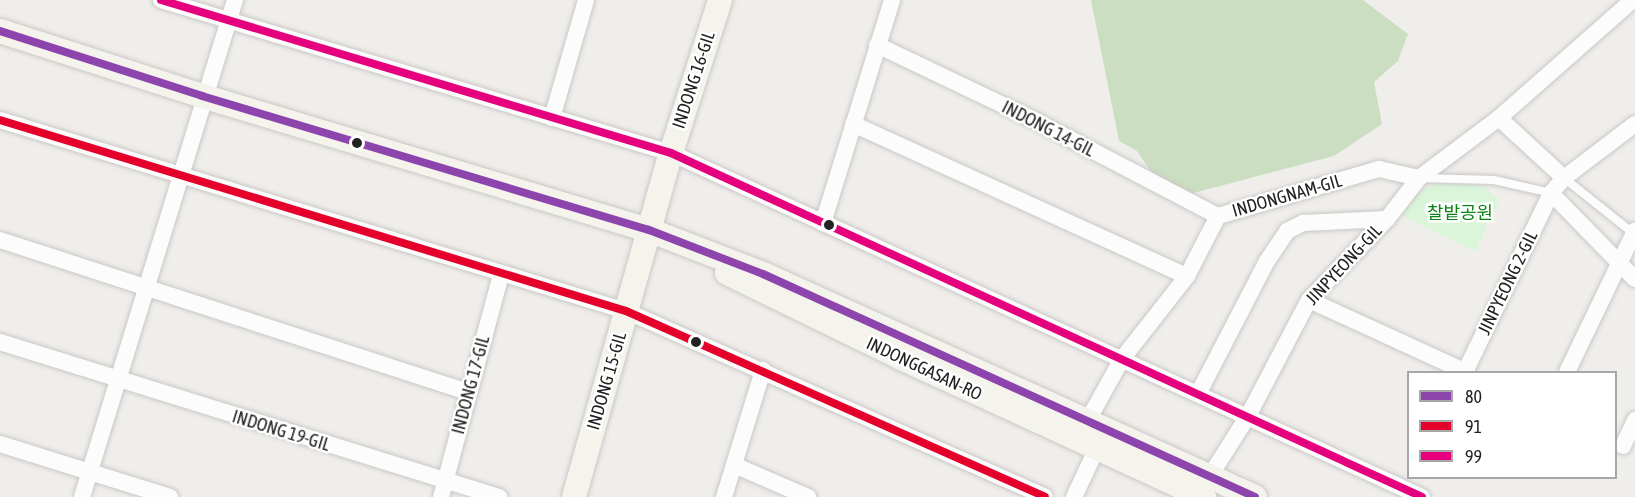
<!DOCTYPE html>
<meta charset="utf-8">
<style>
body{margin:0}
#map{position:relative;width:1635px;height:497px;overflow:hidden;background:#f0eeeb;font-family:"Asap Condensed","Noto Sans KR",sans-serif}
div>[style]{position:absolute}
.forest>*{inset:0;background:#cbdec1}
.park>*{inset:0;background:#daf5da}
.roads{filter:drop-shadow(0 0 2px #c9c8c7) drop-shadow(0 0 2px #c9c8c7)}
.lane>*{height:8px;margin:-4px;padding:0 4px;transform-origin:4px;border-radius:4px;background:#fdfcfc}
.street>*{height:16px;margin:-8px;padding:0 8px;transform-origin:8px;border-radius:8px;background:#fdfcfc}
.secondary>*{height:24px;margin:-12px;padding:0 12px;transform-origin:12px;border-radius:12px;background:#f4f4ed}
.bus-1>*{height:8px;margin:-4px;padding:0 4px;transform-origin:4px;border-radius:4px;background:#8e44ad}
.bus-2>*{height:8px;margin:-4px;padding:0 4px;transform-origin:4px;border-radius:4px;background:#e4002b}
.bus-3>*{height:8px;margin:-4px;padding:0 4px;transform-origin:4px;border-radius:4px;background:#e5007d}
.dots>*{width:16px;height:16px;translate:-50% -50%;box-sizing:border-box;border:3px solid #fff;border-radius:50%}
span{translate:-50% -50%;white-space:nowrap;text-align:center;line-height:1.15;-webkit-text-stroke:5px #fff;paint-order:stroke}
.street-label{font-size:18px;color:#222}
.park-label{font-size:18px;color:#0c8416}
.legend{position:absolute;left:1407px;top:371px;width:210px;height:108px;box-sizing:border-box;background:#fff;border:2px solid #a7a7a7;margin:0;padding:8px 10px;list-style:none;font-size:18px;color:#222}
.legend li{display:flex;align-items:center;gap:12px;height:30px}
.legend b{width:30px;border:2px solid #a7a7a7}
</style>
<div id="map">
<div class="forest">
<div style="clip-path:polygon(1091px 0,1363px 0,1408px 34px,1398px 61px,1374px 82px,1382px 124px,1334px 156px,1186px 195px,1150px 170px,1137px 151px,1119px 141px)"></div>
</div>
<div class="park">
<div style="clip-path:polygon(1438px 182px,1483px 186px,1499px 200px,1475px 251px,1402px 216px,1410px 196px)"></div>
</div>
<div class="roads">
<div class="lane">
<div style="left:1421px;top:178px;width:73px;rotate:1.6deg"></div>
<div style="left:1494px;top:180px;width:58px;rotate:12.8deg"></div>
<div style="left:1564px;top:178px;width:88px;rotate:38.6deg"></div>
</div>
<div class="street">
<div style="left:161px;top:0;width:532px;rotate:16.7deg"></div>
<div style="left:671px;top:153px;width:826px;rotate:24.61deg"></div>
<div style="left:877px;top:45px;width:176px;rotate:25.5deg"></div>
<div style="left:1036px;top:121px;width:205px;rotate:27.6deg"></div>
<div style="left:552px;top:118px;width:123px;rotate:-73.9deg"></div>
<div style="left:1499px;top:118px;width:88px;rotate:42.7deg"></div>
<div style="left:0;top:120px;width:654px;rotate:16.97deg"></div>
<div style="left:626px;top:311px;width:458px;rotate:23.9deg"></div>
<div style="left:853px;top:124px;width:367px;rotate:24.5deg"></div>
<div style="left:1551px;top:193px;width:120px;rotate:45.7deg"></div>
<div style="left:823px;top:223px;width:233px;rotate:-72.8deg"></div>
<div style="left:0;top:240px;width:493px;rotate:18deg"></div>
<div style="left:1309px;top:300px;width:173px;rotate:24.6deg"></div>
<div style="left:0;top:342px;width:523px;rotate:17.26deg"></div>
<div style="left:1465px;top:372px;width:199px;rotate:-64.3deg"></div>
<div style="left:1551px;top:193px;width:20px;rotate:-49deg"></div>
<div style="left:1564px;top:178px;width:89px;rotate:-37.3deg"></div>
<div style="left:1567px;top:372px;width:157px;rotate:-64.3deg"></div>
<div style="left:1198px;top:394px;width:150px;rotate:-62.6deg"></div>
<div style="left:1267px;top:261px;width:36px;rotate:-56deg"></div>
<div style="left:1287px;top:231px;width:18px;rotate:-27deg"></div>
<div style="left:1303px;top:223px;width:84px;rotate:-2.7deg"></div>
<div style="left:1088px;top:420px;width:70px;rotate:-60.9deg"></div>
<div style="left:1122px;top:359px;width:105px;rotate:-51.9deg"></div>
<div style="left:1187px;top:276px;width:68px;rotate:-62.7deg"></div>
<div style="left:1218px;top:216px;width:168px;rotate:-16.3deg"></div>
<div style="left:1379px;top:169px;width:41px;rotate:12.7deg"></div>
<div style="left:0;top:444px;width:178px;rotate:17.3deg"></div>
<div style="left:1623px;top:446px;width:29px;rotate:-65deg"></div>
<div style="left:734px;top:465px;width:81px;rotate:23.4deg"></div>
<div style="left:1210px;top:476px;width:71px;rotate:-57.7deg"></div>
<div style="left:1248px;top:416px;width:131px;rotate:-62.3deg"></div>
<div style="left:1309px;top:300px;width:112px;rotate:-46.1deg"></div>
<div style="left:1387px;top:219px;width:52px;rotate:-52deg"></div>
<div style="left:1419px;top:178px;width:100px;rotate:-36.9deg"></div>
<div style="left:1499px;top:118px;width:179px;rotate:-41.4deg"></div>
<div style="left:82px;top:497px;width:520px;rotate:-72.89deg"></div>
<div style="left:441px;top:497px;width:231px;rotate:-74.9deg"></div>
<div style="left:724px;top:497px;width:133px;rotate:-72.9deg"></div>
<div style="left:1074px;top:497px;width:54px;rotate:-64.9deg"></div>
</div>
<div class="secondary">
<div style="left:0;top:31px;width:212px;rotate:17.8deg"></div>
<div style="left:202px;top:96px;width:467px;rotate:16.7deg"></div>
<div style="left:649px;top:230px;width:122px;rotate:21.1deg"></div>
<div style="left:763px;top:274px;width:540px;rotate:24.38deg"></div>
<div style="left:727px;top:273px;width:191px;rotate:26deg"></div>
<div style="left:899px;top:357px;width:336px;rotate:24.7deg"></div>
<div style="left:574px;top:497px;width:357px;rotate:-74.3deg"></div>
<div style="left:671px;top:153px;width:161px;rotate:-72.2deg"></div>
</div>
</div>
<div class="bus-1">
<div style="left:0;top:31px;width:212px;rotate:17.8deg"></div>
<div style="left:202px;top:96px;width:467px;rotate:16.7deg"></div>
<div style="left:649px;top:230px;width:122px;rotate:21.1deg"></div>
<div style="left:763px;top:274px;width:540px;rotate:24.38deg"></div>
</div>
<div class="bus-2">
<div style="left:0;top:120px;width:654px;rotate:16.97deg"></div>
<div style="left:626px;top:311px;width:458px;rotate:23.9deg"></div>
</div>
<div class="bus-3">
<div style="left:161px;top:0;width:532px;rotate:16.7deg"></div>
<div style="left:671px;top:153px;width:826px;rotate:24.61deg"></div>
</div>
<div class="dots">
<div style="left:357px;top:143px;background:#222"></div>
<div style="left:829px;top:225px;background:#222"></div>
<div style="left:696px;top:342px;background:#222"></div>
</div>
<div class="street-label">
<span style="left:694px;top:80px;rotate:-72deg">INDONG 16-GIL</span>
<span style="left:1048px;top:129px;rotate:27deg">INDONG 14-GIL</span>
<span style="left:1287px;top:196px;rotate:-16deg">INDONGNAM-GIL</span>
<span style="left:1344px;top:265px;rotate:-47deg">JINPYEONG-GIL</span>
<span style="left:1508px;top:283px;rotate:-64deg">JINPYEONG 2-GIL</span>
<span style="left:924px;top:369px;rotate:25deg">INDONGGASAN-RO</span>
<span style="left:607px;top:381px;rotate:-74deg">INDONG 15-GIL</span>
<span style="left:471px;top:385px;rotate:-75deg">INDONG 17-GIL</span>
<span style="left:281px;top:431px;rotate:17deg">INDONG 19-GIL</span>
</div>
<div class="park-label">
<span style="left:1460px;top:213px">찰밭공원</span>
</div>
<ul class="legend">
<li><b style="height:8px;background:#8e44ad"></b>80</li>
<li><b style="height:8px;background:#e4002b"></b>91</li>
<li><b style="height:8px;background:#e5007d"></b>99</li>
</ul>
</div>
